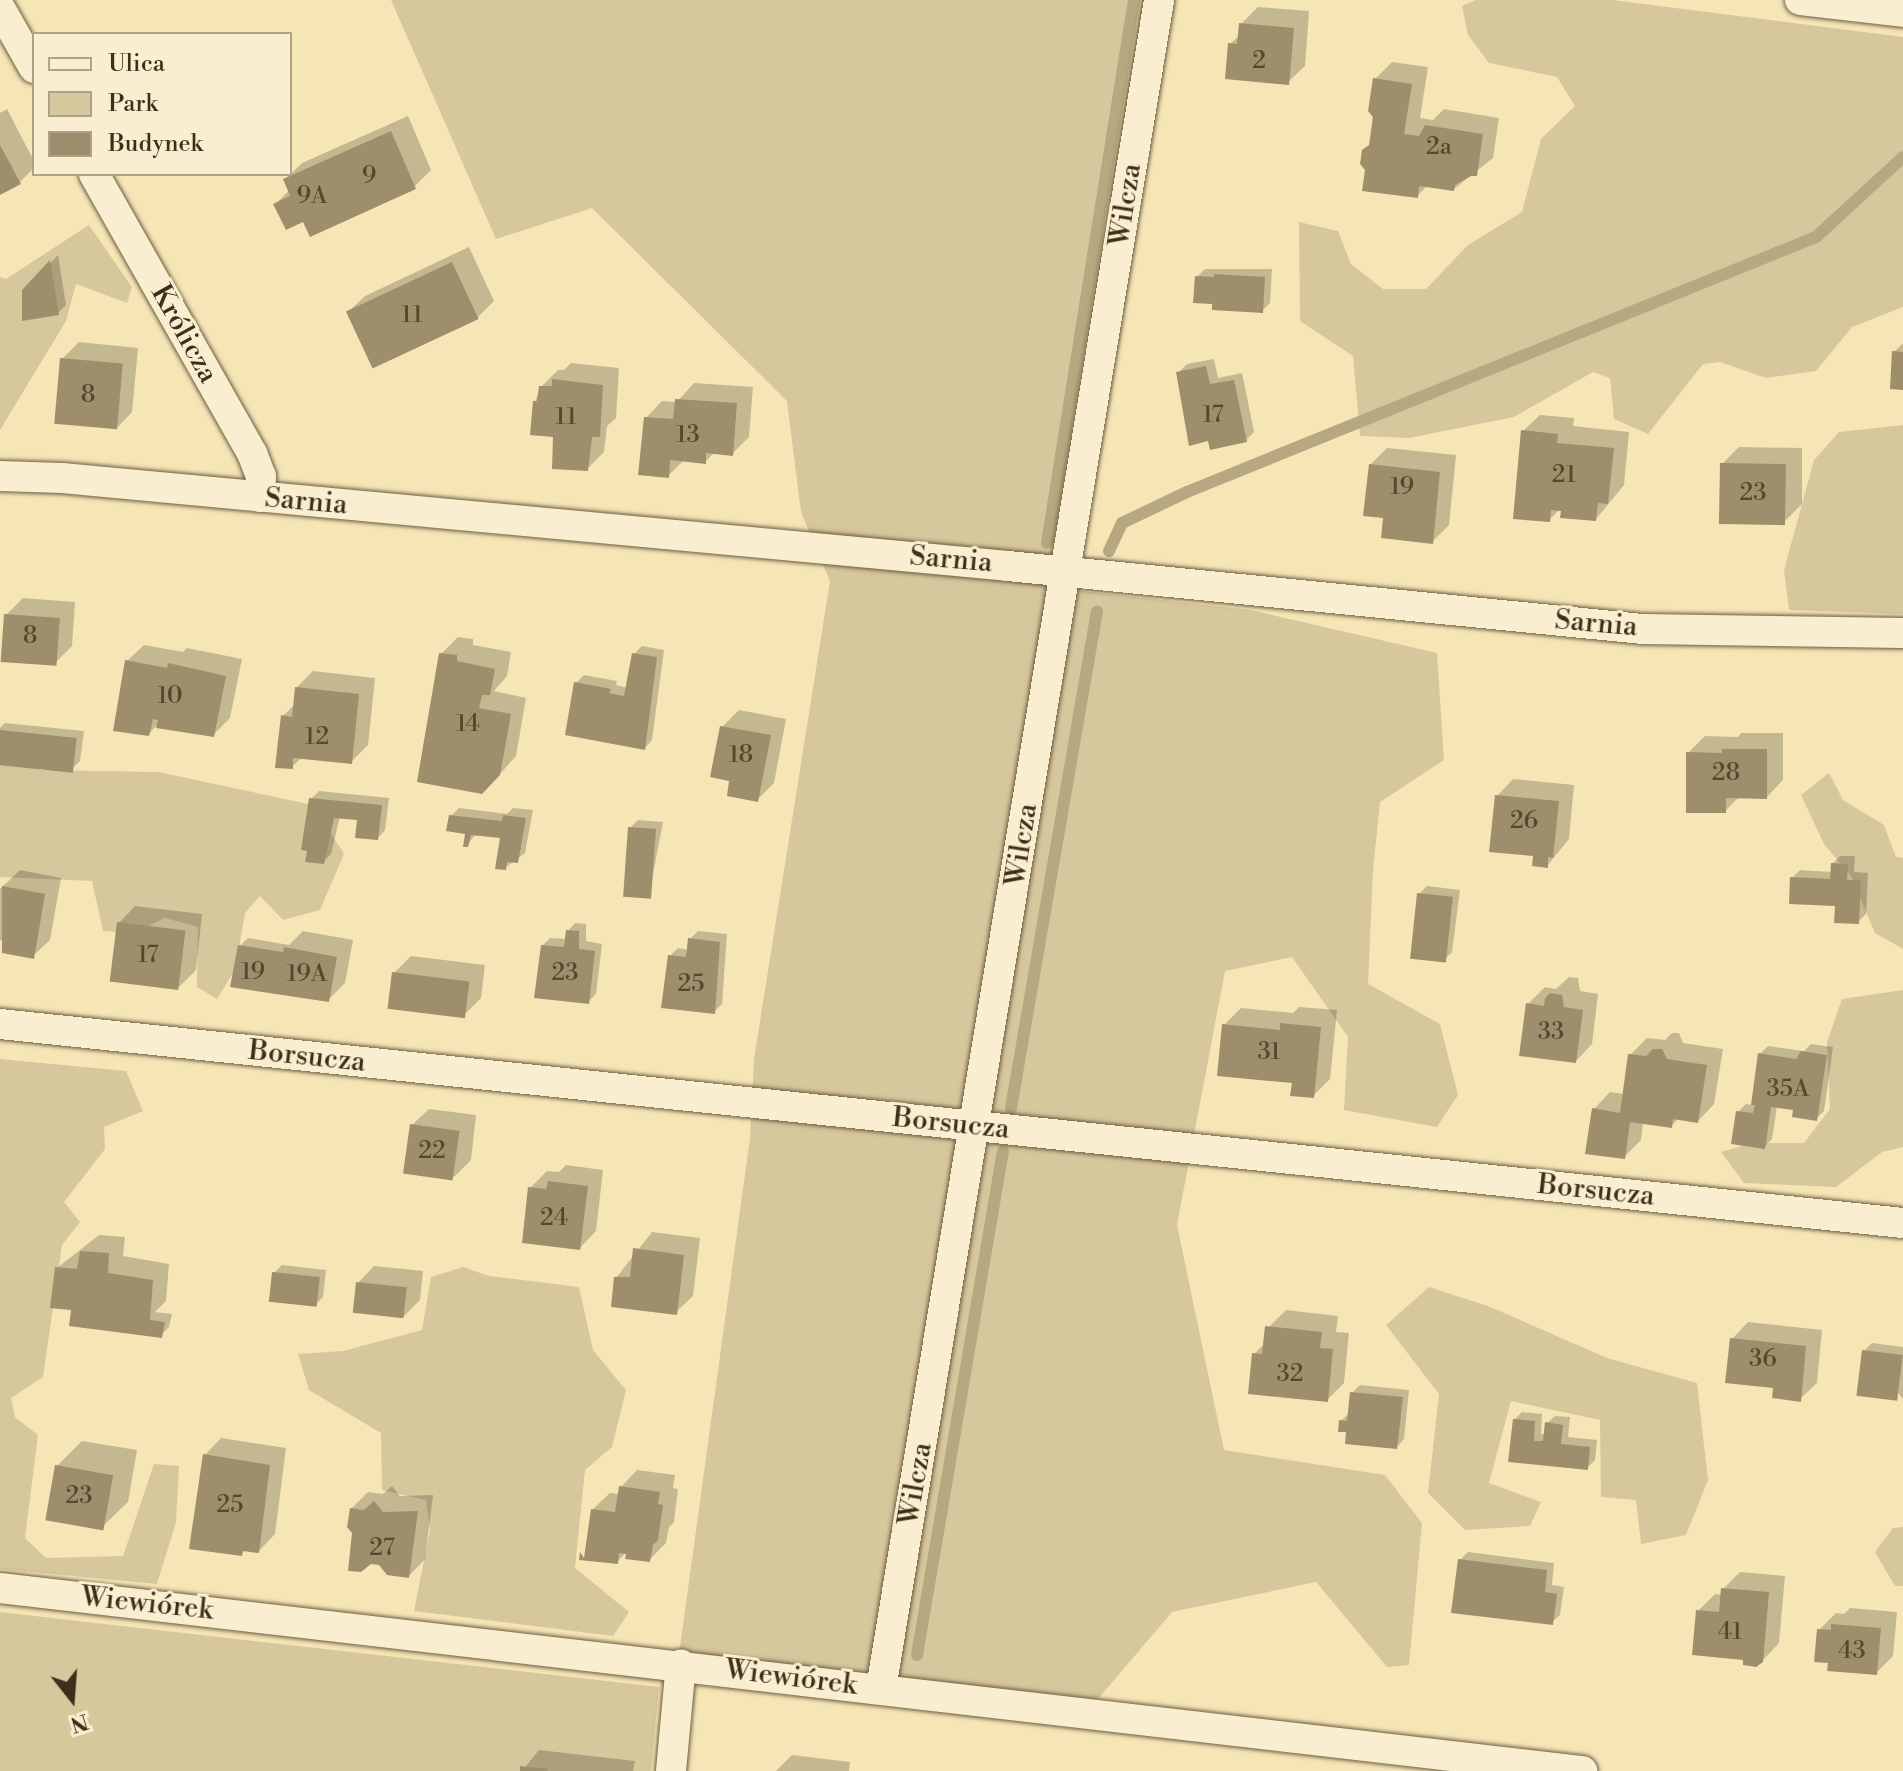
<!DOCTYPE html>
<meta charset="utf-8">
<style>
body{margin:0}
#map{position:relative;width:1903px;height:1771px;overflow:hidden;background:#f6e6b6;font-family:"Libre Bodoni",serif}
div>[style]{position:absolute}
.green>*{inset:0;background:#d7c79c}
.shadow>*{inset:0;background:#0003}
.stream>*{height:12px;margin:-6px;padding:0 6px;transform-origin:6px;border-radius:6px;background:#b7a881}
.building>*{inset:0;background:#9e8e6c;transform-origin:0 0}
.roads{filter:drop-shadow(0 0 2px #6c5d42) drop-shadow(0 0 2px #6c5d42)}
.minor>*{height:30px;margin:-15px;padding:0 15px;transform-origin:15px;border-radius:15px;background:#f9efd0}
span{translate:-50% -50%;white-space:nowrap;text-align:center;line-height:1.15;-webkit-text-stroke:6px #f9efd0;paint-order:stroke}
.number-label{font-size:24px;color:#56472f}
.number-label span{-webkit-text-stroke-width:0}
.street-label{font-size:28px;color:#3e2f1b}
.legend{position:absolute;left:32px;top:32px;width:260px;height:144px;box-sizing:border-box;background:#f9efd0;border:2px solid #aea288;margin:0;padding:10px 14px;list-style:none;font-size:24px;color:#3e2f1b}
.legend li{display:flex;align-items:center;gap:16px;height:40px}
.legend b{width:40px;border:2px solid #aea288}
.north{position:absolute;left:32px;top:1659px;width:80px;height:80px;-webkit-text-stroke:6px #f9efd0;paint-order:stroke;rotate:163deg;font-size:22px;font-weight:700;line-height:32px;text-align:center;color:#3e2f1b}
.north::after{content:'';display:block;margin:auto;width:28px;height:36px;background:#3e2f1b;clip-path:polygon(50% 0,100% 100%,50% 72%,0 100%)}
</style>
<div id="map">
<div class="green">
<div style="clip-path:polygon(391px 0,1145px 0,1055px 588px,1251px 610px,1437px 653px,1444px 760px,1380px 802px,1373px 870px,1368px 984px,1440px 1024px,1458px 1095px,1437px 1127px,1344px 1110px,1348px 1037px,1292px 957px,1225px 971px,1177px 1225px,1224px 1450px,1385px 1475px,1422px 1523px,1409px 1665px,1387px 1667px,1316px 1582px,1172px 1612px,1098px 1699px,679px 1654px,750px 1138px,754px 1059px,830px 581px,801px 512px,787px 401px,592px 208px,496px 239px)"></div>
<div style="clip-path:polygon(1476px 0,1612px 0,1903px 37px,1903px 307px,1852px 327px,1816px 371px,1766px 378px,1720px 362px,1703px 364px,1648px 434px,1614px 419px,1610px 378px,1593px 372px,1514px 417px,1409px 438px,1360px 436px,1353px 356px,1300px 321px,1299px 222px,1338px 231px,1351px 264px,1383px 289px,1426px 289px,1468px 245px,1522px 212px,1541px 139px,1575px 106px,1557px 77px,1489px 63px,1468px 35px,1462px 6px)"></div>
<div style="clip-path:polygon(89px 225px,132px 287px,127px 303px,76px 284px,66px 321px,0 430px,0 277px,6px 279px)"></div>
<div style="clip-path:polygon(1903px 425px,1903px 614px,1789px 610px,1784px 570px,1814px 460px,1839px 432px)"></div>
<div style="clip-path:polygon(0 749px,40px 770px,158px 772px,313px 805px,344px 854px,320px 910px,283px 920px,260px 896px,245px 913px,235px 970px,217px 999px,197px 987px,198px 927px,165px 918px,133px 933px,103px 931px,92px 881px,0 877px)"></div>
<div style="clip-path:polygon(1829px 773px,1843px 800px,1884px 825px,1896px 857px,1903px 858px,1903px 949px,1875px 933px,1851px 876px,1824px 844px,1801px 795px)"></div>
<div style="clip-path:polygon(1903px 990px,1903px 1147px,1882px 1152px,1836px 1187px,1744px 1183px,1721px 1152px,1752px 1143px,1804px 1143px,1830px 1109px,1827px 1042px,1842px 999px)"></div>
<div style="clip-path:polygon(0 1059px,126px 1071px,143px 1111px,104px 1127px,105px 1149px,64px 1202px,80px 1222px,62px 1245px,43px 1377px,11px 1398px,15px 1417px,38px 1435px,25px 1538px,46px 1558px,123px 1556px,154px 1464px,179px 1466px,176px 1522px,157px 1584px,0 1569px)"></div>
<div style="clip-path:polygon(463px 1267px,489px 1276px,579px 1287px,593px 1350px,626px 1390px,612px 1447px,585px 1470px,575px 1568px,629px 1612px,613px 1636px,414px 1611px,430px 1530px,426px 1500px,382px 1490px,381px 1433px,309px 1390px,298px 1354px,343px 1351px,422px 1330px,431px 1277px)"></div>
<div style="clip-path:polygon(1429px 1287px,1488px 1306px,1607px 1358px,1697px 1383px,1708px 1480px,1686px 1535px,1641px 1544px,1636px 1500px,1601px 1497px,1600px 1420px,1511px 1401px,1489px 1483px,1541px 1502px,1530px 1526px,1465px 1530px,1428px 1493px,1439px 1394px,1386px 1325px)"></div>
<div style="clip-path:polygon(1903px 1527px,1903px 1586px,1895px 1586px,1875px 1552px,1893px 1528px)"></div>
<div style="clip-path:polygon(0 1612px,659px 1687px,651px 1771px,0 1771px)"></div>
</div>
<div class="shadow">
<div style="clip-path:polygon(1258px 7px,1309px 11px,1305px 66px,1288px 82px,1230px 44px,1240px 35px,1241px 24px)"></div>
<div style="clip-path:polygon(1392px 62px,1428px 67px,1420px 118px,1433px 120px,1444px 109px,1499px 118px,1493px 158px,1454px 189px,1428px 185px,1417px 196px,1371px 144px,1375px 79px)"></div>
<div style="clip-path:polygon(7px 109px,34px 161px,34px 168px,20px 182px,0 192px,0 113px)"></div>
<div style="clip-path:polygon(408px 116px,431px 170px,414px 187px,304px 219px,275px 204px,290px 190px,285px 180px,302px 163px)"></div>
<div style="clip-path:polygon(469px 247px,494px 301px,477px 318px,348px 312px,365px 296px)"></div>
<div style="clip-path:polygon(58px 255px,66px 305px,58px 313px,24px 291px)"></div>
<div style="clip-path:polygon(1205px 269px,1272px 269px,1270px 303px,1262px 311px,1215px 302px,1197px 277px)"></div>
<div style="clip-path:polygon(79px 342px,138px 348px,132px 412px,116px 429px,62px 359px)"></div>
<div style="clip-path:polygon(1902px 344px,1903px 344px,1903px 388px,1894px 352px)"></div>
<div style="clip-path:polygon(1214px 359px,1218px 378px,1242px 373px,1254px 432px,1246px 440px,1179px 372px,1187px 364px)"></div>
<div style="clip-path:polygon(571px 363px,619px 368px,616px 418px,607px 426px,604px 452px,587px 469px,555px 435px,535px 402px,541px 387px,558px 370px,564px 370px)"></div>
<div style="clip-path:polygon(694px 383px,753px 387px,749px 437px,732px 454px,715px 452px,705px 462px,684px 460px,668px 476px,646px 418px,662px 401px,677px 402px)"></div>
<div style="clip-path:polygon(1540px 415px,1574px 418px,1573px 426px,1629px 432px,1624px 485px,1596px 519px,1564px 505px,1549px 520px,1523px 431px)"></div>
<div style="clip-path:polygon(1739px 447px,1802px 448px,1802px 504px,1785px 521px,1722px 464px)"></div>
<div style="clip-path:polygon(1387px 448px,1456px 455px,1449px 525px,1433px 541px,1386px 516px,1370px 465px)"></div>
<div style="clip-path:polygon(23px 598px,75px 602px,72px 646px,55px 663px,6px 615px)"></div>
<div style="clip-path:polygon(458px 637px,473px 639px,473px 645px,511px 652px,507px 676px,494px 691px,526px 698px,516px 756px,499px 775px,441px 654px)"></div>
<div style="clip-path:polygon(144px 645px,183px 652px,187px 648px,242px 659px,230px 718px,213px 735px,156px 726px,149px 734px,127px 661px)"></div>
<div style="clip-path:polygon(642px 646px,664px 650px,652px 740px,645px 748px,576px 683px,584px 675px,617px 681px,616px 685px,628px 688px,634px 654px)"></div>
<div style="clip-path:polygon(313px 671px,375px 678px,368px 745px,351px 762px,302px 757px,292px 767px,283px 716px,295px 704px,296px 688px)"></div>
<div style="clip-path:polygon(739px 710px,786px 719px,774px 783px,758px 799px,731px 780px,722px 727px)"></div>
<div style="clip-path:polygon(5px 723px,84px 731px,80px 761px,72px 769px,0 763px,0 728px)"></div>
<div style="clip-path:polygon(1741px 733px,1783px 733px,1783px 780px,1767px 797px,1740px 796px,1725px 811px,1688px 753px,1705px 736px,1738px 737px)"></div>
<div style="clip-path:polygon(1513px 779px,1574px 785px,1569px 839px,1547px 866px,1535px 854px,1497px 796px)"></div>
<div style="clip-path:polygon(319px 791px,389px 798px,385px 830px,378px 838px,359px 819px,340px 816px,331px 854px,323px 862px,311px 799px)"></div>
<div style="clip-path:polygon(459px 808px,507px 814px,513px 808px,533px 810px,525px 853px,505px 868px,502px 836px,476px 834px,467px 845px,467px 832px,451px 816px)"></div>
<div style="clip-path:polygon(638px 820px,663px 822px,650px 890px,642px 898px,630px 828px)"></div>
<div style="clip-path:polygon(1840px 856px,1855px 856px,1854px 872px,1868px 873px,1866px 914px,1858px 922px,1837px 904px,1792px 878px,1800px 870px,1832px 872px,1832px 864px)"></div>
<div style="clip-path:polygon(20px 870px,61px 878px,50px 940px,33px 956px,0 940px,0 889px)"></div>
<div style="clip-path:polygon(1427px 886px,1460px 890px,1452px 952px,1444px 960px,1419px 894px)"></div>
<div style="clip-path:polygon(135px 906px,202px 914px,196px 970px,179px 987px,119px 923px)"></div>
<div style="clip-path:polygon(575px 923px,586px 924px,586px 941px,602px 944px,596px 994px,588px 1002px,542px 946px,550px 938px,567px 939px,568px 931px)"></div>
<div style="clip-path:polygon(303px 931px,353px 940px,345px 983px,328px 1000px,240px 946px,248px 938px,289px 945px)"></div>
<div style="clip-path:polygon(698px 931px,727px 934px,722px 1004px,714px 1012px,670px 956px,678px 948px,689px 950px,690px 939px)"></div>
<div style="clip-path:polygon(411px 956px,485px 965px,481px 998px,464px 1015px,394px 973px)"></div>
<div style="clip-path:polygon(1569px 977px,1578px 978px,1580px 991px,1598px 994px,1592px 1044px,1576px 1061px,1528px 1004px,1545px 987px,1556px 989px)"></div>
<div style="clip-path:polygon(1299px 1007px,1337px 1010px,1330px 1079px,1313px 1096px,1224px 1025px,1241px 1008px,1293px 1013px)"></div>
<div style="clip-path:polygon(1672px 1033px,1679px 1033px,1683px 1043px,1723px 1049px,1714px 1104px,1698px 1121px,1679px 1118px,1671px 1126px,1643px 1122px,1641px 1140px,1624px 1157px,1594px 1109px,1610px 1092px,1624px 1094px,1630px 1055px,1647px 1038px,1665px 1040px)"></div>
<div style="clip-path:polygon(1811px 1044px,1833px 1047px,1824px 1111px,1816px 1119px,1796px 1109px,1777px 1106px,1772px 1139px,1764px 1147px,1738px 1112px,1746px 1104px,1753px 1105px,1760px 1054px,1768px 1046px,1804px 1051px)"></div>
<div style="clip-path:polygon(429px 1109px,476px 1115px,471px 1160px,454px 1177px,412px 1125px)"></div>
<div style="clip-path:polygon(566px 1165px,603px 1170px,596px 1231px,580px 1248px,530px 1188px,547px 1171px,559px 1172px)"></div>
<div style="clip-path:polygon(652px 1232px,700px 1238px,693px 1296px,676px 1312px,616px 1278px)"></div>
<div style="clip-path:polygon(99px 1235px,125px 1237px,123px 1256px,169px 1264px,166px 1301px,155px 1312px,172px 1314px,169px 1327px,161px 1335px,73px 1309px,57px 1268px)"></div>
<div style="clip-path:polygon(282px 1265px,326px 1270px,323px 1297px,315px 1305px,274px 1273px)"></div>
<div style="clip-path:polygon(374px 1266px,423px 1271px,420px 1300px,403px 1317px,358px 1283px)"></div>
<div style="clip-path:polygon(1286px 1310px,1338px 1316px,1336px 1332px,1349px 1333px,1344px 1383px,1327px 1400px,1254px 1354px,1266px 1342px,1269px 1327px)"></div>
<div style="clip-path:polygon(1748px 1322px,1822px 1330px,1817px 1383px,1800px 1399px,1732px 1339px)"></div>
<div style="clip-path:polygon(1872px 1343px,1903px 1347px,1903px 1399px,1864px 1351px)"></div>
<div style="clip-path:polygon(1360px 1385px,1409px 1390px,1404px 1439px,1397px 1447px,1348px 1430px,1341px 1421px,1350px 1412px,1352px 1393px)"></div>
<div style="clip-path:polygon(1522px 1412px,1542px 1414px,1541px 1434px,1546px 1434px,1547px 1423px,1555px 1416px,1570px 1417px,1568px 1437px,1597px 1440px,1595px 1460px,1587px 1468px,1510px 1460px,1514px 1420px)"></div>
<div style="clip-path:polygon(221px 1438px,286px 1448px,275px 1534px,259px 1551px,246px 1549px,241px 1554px,205px 1455px)"></div>
<div style="clip-path:polygon(82px 1441px,137px 1450px,128px 1502px,102px 1527px,57px 1466px)"></div>
<div style="clip-path:polygon(637px 1470px,675px 1475px,673px 1488px,678px 1489px,674px 1522px,669px 1527px,666px 1543px,649px 1560px,628px 1550px,617px 1562px,593px 1509px,610px 1493px,620px 1494px,621px 1487px)"></div>
<div style="clip-path:polygon(392px 1486px,400px 1496px,433px 1495px,425px 1559px,409px 1576px,354px 1533px,351px 1509px,368px 1492px,383px 1494px)"></div>
<div style="clip-path:polygon(1468px 1552px,1554px 1563px,1552px 1585px,1564px 1587px,1560px 1615px,1552px 1622px,1460px 1560px)"></div>
<div style="clip-path:polygon(1740px 1572px,1785px 1576px,1779px 1643px,1762px 1661px,1745px 1658px,1698px 1611px,1715px 1594px,1723px 1595px,1723px 1589px)"></div>
<div style="clip-path:polygon(1850px 1608px,1897px 1612px,1893px 1656px,1876px 1673px,1830px 1662px,1819px 1630px,1836px 1613px,1844px 1614px)"></div>
<div style="clip-path:polygon(539px 1750px,635px 1761px,633px 1771px,522px 1771px)"></div>
<div style="clip-path:polygon(792px 1755px,850px 1762px,849px 1771px,776px 1771px)"></div>
</div>
<div class="stream">
<div style="left:1047px;top:543px;width:550px;rotate:-80.9deg"></div>
<div style="left:1109px;top:551px;width:31px;rotate:-65deg"></div>
<div style="left:1122px;top:523px;width:72px;rotate:-25.5deg"></div>
<div style="left:1187px;top:492px;width:679px;rotate:-22.07deg"></div>
<div style="left:1816px;top:237px;width:118px;rotate:-42.6deg"></div>
<div style="left:1011px;top:1108px;width:504px;rotate:-80.18deg"></div>
<div style="left:917px;top:1655px;width:511px;rotate:-80.32deg"></div>
</div>
<div class="building">
<div style="clip-path:polygon(1239px 23px,1294px 28px,1289px 85px,1225px 79px,1228px 43px,1237px 44px)"></div>
<div style="clip-path:polygon(1373px 78px,1412px 84px,1404px 134px,1419px 136px,1425px 125px,1483px 134px,1477px 176px,1471px 176px,1455px 185px,1454px 191px,1419px 186px,1418px 198px,1362px 191px,1365px 170px,1360px 164px,1362px 150px,1369px 145px,1373px 117px,1368px 111px)"></div>
<div style="clip-path:polygon(391px 131px,416px 189px,310px 237px,303px 222px,286px 230px,273px 204px,290px 196px,283px 179px)"></div>
<div style="clip-path:polygon(0 145px,21px 184px,0 195px)"></div>
<div style="clip-path:polygon(50px 260px,59px 315px,22px 321px,22px 290px)"></div>
<div style="left:452px;top:262px;width:63px;height:117px;rotate:65deg"></div>
<div style="clip-path:polygon(1214px 274px,1265px 277px,1263px 313px,1212px 310px,1212px 304px,1193px 303px,1195px 276px,1214px 277px)"></div>
<div style="clip-path:polygon(1892px 351px,1903px 352px,1903px 390px,1890px 389px)"></div>
<div style="left:60px;top:358px;width:63px;height:66px;rotate:5deg"></div>
<div style="clip-path:polygon(1206px 366px,1210px 384px,1234px 380px,1247px 442px,1210px 450px,1208px 441px,1189px 446px,1176px 372px)"></div>
<div style="clip-path:polygon(552px 379px,603px 385px,600px 437px,592px 437px,588px 471px,552px 469px,553px 437px,530px 435px,533px 401px,537px 401px,539px 386px,552px 386px)"></div>
<div style="clip-path:polygon(675px 399px,737px 403px,733px 456px,706px 453px,706px 464px,670px 460px,669px 478px,638px 475px,644px 417px,673px 419px)"></div>
<div style="clip-path:polygon(1521px 430px,1558px 434px,1557px 443px,1614px 448px,1608px 504px,1598px 503px,1596px 521px,1560px 518px,1561px 511px,1551px 510px,1550px 522px,1513px 519px)"></div>
<div style="left:1720px;top:463px;width:66px;height:61px;rotate:1deg"></div>
<div style="clip-path:polygon(1369px 464px,1440px 472px,1433px 544px,1381px 538px,1383px 518px,1363px 516px)"></div>
<div style="left:4px;top:614px;width:56px;height:48px;rotate:4deg"></div>
<div style="clip-path:polygon(439px 653px,457px 655px,457px 661px,495px 669px,490px 695px,482px 695px,479px 708px,511px 714px,500px 775px,482px 794px,417px 782px)"></div>
<div style="clip-path:polygon(632px 653px,657px 657px,645px 750px,565px 735px,574px 682px,611px 689px,609px 693px,624px 696px)"></div>
<div style="clip-path:polygon(125px 660px,167px 668px,168px 663px,226px 676px,214px 737px,156px 728px,158px 720px,153px 719px,149px 736px,113px 731px)"></div>
<div style="clip-path:polygon(295px 687px,359px 694px,352px 764px,293px 758px,293px 769px,275px 768px,281px 715px,292px 717px)"></div>
<div style="clip-path:polygon(720px 726px,771px 735px,758px 802px,727px 796px,729px 781px,710px 777px)"></div>
<div style="left:0;top:730px;width:77px;height:35px;rotate:6deg"></div>
<div style="clip-path:polygon(1722px 749px,1767px 749px,1767px 799px,1726px 798px,1726px 813px,1686px 813px,1686px 752px,1722px 753px)"></div>
<div style="clip-path:polygon(1495px 795px,1559px 801px,1553px 858px,1548px 857px,1548px 868px,1532px 866px,1533px 856px,1489px 852px)"></div>
<div style="clip-path:polygon(309px 798px,382px 805px,378px 840px,355px 838px,357px 820px,334px 818px,324px 864px,305px 862px,307px 851px,301px 850px)"></div>
<div style="clip-path:polygon(449px 815px,502px 821px,503px 815px,526px 818px,518px 863px,507px 862px,506px 870px,495px 869px,500px 838px,471px 835px,468px 847px,463px 847px,465px 834px,446px 831px)"></div>
<div style="left:628px;top:827px;width:28px;height:70px;rotate:4deg"></div>
<div style="clip-path:polygon(1831px 863px,1848px 864px,1847px 880px,1861px 880px,1859px 924px,1834px 923px,1835px 906px,1789px 904px,1790px 877px,1830px 879px)"></div>
<div style="clip-path:polygon(2px 886px,45px 894px,34px 959px,2px 953px)"></div>
<div style="left:1417px;top:893px;width:36px;height:66px;rotate:6deg"></div>
<div style="left:117px;top:922px;width:69px;height:60px;rotate:7deg"></div>
<div style="clip-path:polygon(566px 930px,579px 931px,579px 949px,595px 951px,589px 1004px,534px 998px,541px 945px,564px 947px)"></div>
<div style="clip-path:polygon(688px 938px,720px 942px,715px 1014px,661px 1008px,668px 955px,686px 957px)"></div>
<div style="clip-path:polygon(238px 945px,283px 952px,284px 947px,337px 957px,329px 1002px,230px 987px)"></div>
<div style="left:392px;top:972px;width:78px;height:37px;rotate:7deg"></div>
<div style="clip-path:polygon(1550px 993px,1562px 995px,1564px 1007px,1583px 1010px,1576px 1063px,1519px 1056px,1526px 1003px,1544px 1006px,1545px 998px)"></div>
<div style="clip-path:polygon(1280px 1023px,1321px 1027px,1314px 1098px,1290px 1096px,1292px 1083px,1217px 1076px,1222px 1024px,1280px 1030px)"></div>
<div style="clip-path:polygon(1653px 1049px,1662px 1049px,1667px 1059px,1707px 1065px,1698px 1123px,1673px 1119px,1672px 1128px,1630px 1122px,1625px 1159px,1585px 1154px,1592px 1108px,1620px 1113px,1628px 1054px,1646px 1056px)"></div>
<div style="clip-path:polygon(1801px 1051px,1827px 1055px,1817px 1121px,1792px 1117px,1793px 1110px,1771px 1107px,1765px 1149px,1731px 1144px,1736px 1111px,1753px 1113px,1755px 1105px,1751px 1105px,1758px 1053px,1796px 1059px)"></div>
<div style="left:410px;top:1124px;width:50px;height:50px;rotate:8deg"></div>
<div style="clip-path:polygon(548px 1181px,588px 1186px,580px 1250px,522px 1243px,528px 1187px,546px 1189px)"></div>
<div style="clip-path:polygon(633px 1248px,684px 1255px,677px 1315px,611px 1307px,614px 1277px,630px 1277px)"></div>
<div style="clip-path:polygon(80px 1251px,109px 1253px,108px 1273px,153px 1280px,150px 1320px,165px 1322px,162px 1338px,69px 1326px,71px 1310px,50px 1308px,55px 1267px,77px 1269px)"></div>
<div style="left:272px;top:1272px;width:48px;height:30px;rotate:6deg"></div>
<div style="left:356px;top:1282px;width:51px;height:31px;rotate:6deg"></div>
<div style="clip-path:polygon(1265px 1326px,1322px 1332px,1320px 1348px,1333px 1349px,1328px 1402px,1248px 1394px,1252px 1353px,1262px 1354px)"></div>
<div style="clip-path:polygon(1730px 1338px,1806px 1346px,1801px 1402px,1772px 1398px,1773px 1388px,1725px 1383px)"></div>
<div style="left:1862px;top:1350px;width:41px;height:46px;rotate:7deg"></div>
<div style="clip-path:polygon(1350px 1392px,1403px 1397px,1397px 1449px,1345px 1444px,1346px 1432px,1338px 1432px,1339px 1420px,1347px 1421px)"></div>
<div style="clip-path:polygon(1513px 1419px,1535px 1421px,1534px 1441px,1543px 1441px,1545px 1422px,1563px 1425px,1561px 1444px,1590px 1447px,1588px 1470px,1508px 1462px)"></div>
<div style="clip-path:polygon(203px 1454px,270px 1465px,259px 1553px,243px 1551px,242px 1556px,189px 1549px)"></div>
<div style="left:55px;top:1465px;width:59px;height:56px;rotate:10deg"></div>
<div style="clip-path:polygon(619px 1486px,660px 1492px,658px 1504px,663px 1505px,658px 1540px,653px 1545px,650px 1562px,625px 1559px,626px 1554px,619px 1553px,618px 1564px,579px 1560px,580px 1552px,584px 1558px,591px 1509px,615px 1512px)"></div>
<div style="clip-path:polygon(374px 1501px,383px 1512px,418px 1511px,409px 1578px,387px 1575px,379px 1565px,371px 1564px,361px 1572px,348px 1571px,352px 1533px,347px 1527px,350px 1508px,364px 1510px)"></div>
<div style="clip-path:polygon(1458px 1559px,1547px 1570px,1545px 1592px,1557px 1594px,1553px 1625px,1451px 1613px)"></div>
<div style="clip-path:polygon(1721px 1588px,1769px 1592px,1763px 1662px,1756px 1667px,1743px 1665px,1743px 1660px,1692px 1655px,1696px 1610px,1719px 1612px)"></div>
<div style="clip-path:polygon(1831px 1624px,1881px 1628px,1877px 1675px,1827px 1671px,1828px 1663px,1814px 1662px,1817px 1629px,1831px 1630px)"></div>
<div style="clip-path:polygon(520px 1766px,548px 1769px,547px 1771px,520px 1771px)"></div>
</div>
<div class="roads">
<div class="minor">
<div style="left:1800px;top:0;width:104px;rotate:6.6deg"></div>
<div style="left:0;top:8px;width:69px;rotate:60.5deg"></div>
<div style="left:94px;top:174px;width:321px;rotate:60.5deg"></div>
<div style="left:252px;top:453px;width:25px;rotate:69deg"></div>
<div style="left:261px;top:476px;width:21px;rotate:93deg"></div>
<div style="left:0;top:476px;width:62px;rotate:1.8deg"></div>
<div style="left:62px;top:478px;width:950px;rotate:5.31deg"></div>
<div style="left:1008px;top:566px;width:638px;rotate:5.67deg"></div>
<div style="left:1643px;top:629px;width:260px;rotate:0.9deg"></div>
<div style="left:0;top:1024px;width:1913px;rotate:5.97deg"></div>
<div style="left:0;top:1588px;width:1593px;rotate:6.6deg"></div>
<div style="left:881px;top:1689px;width:1712px;rotate:-80.65deg"></div>
<div style="left:671px;top:1771px;width:107px;rotate:-84.7deg"></div>
</div>
</div>
<div class="number-label">
<span style="left:1259px;top:62px">2</span>
<span style="left:1439px;top:148px">2a</span>
<span style="left:369px;top:177px">9</span>
<span style="left:312px;top:197px">9A</span>
<span style="left:412px;top:316px">11</span>
<span style="left:88px;top:396px">8</span>
<span style="left:1213px;top:416px">17</span>
<span style="left:566px;top:418px">11</span>
<span style="left:688px;top:436px">13</span>
<span style="left:1564px;top:476px">21</span>
<span style="left:1402px;top:488px">19</span>
<span style="left:1753px;top:494px">23</span>
<span style="left:30px;top:637px">8</span>
<span style="left:170px;top:697px">10</span>
<span style="left:468px;top:725px">14</span>
<span style="left:317px;top:738px">12</span>
<span style="left:741px;top:756px">18</span>
<span style="left:1726px;top:774px">28</span>
<span style="left:1524px;top:822px">26</span>
<span style="left:148px;top:956px">17</span>
<span style="left:253px;top:973px">19</span>
<span style="left:565px;top:974px">23</span>
<span style="left:307px;top:975px">19A</span>
<span style="left:691px;top:985px">25</span>
<span style="left:1551px;top:1033px">33</span>
<span style="left:1269px;top:1053px">31</span>
<span style="left:1788px;top:1090px">35A</span>
<span style="left:432px;top:1152px">22</span>
<span style="left:554px;top:1219px">24</span>
<span style="left:1763px;top:1360px">36</span>
<span style="left:1290px;top:1375px">32</span>
<span style="left:79px;top:1497px">23</span>
<span style="left:230px;top:1506px">25</span>
<span style="left:382px;top:1549px">27</span>
<span style="left:1730px;top:1633px">41</span>
<span style="left:1852px;top:1652px">43</span>
</div>
<div class="street-label">
<span style="left:1126px;top:205px;rotate:-81deg">Wilcza</span>
<span style="left:184px;top:334px;rotate:61deg">Królicza</span>
<span style="left:306px;top:502px;rotate:5deg">Sarnia</span>
<span style="left:951px;top:560px;rotate:5deg">Sarnia</span>
<span style="left:1596px;top:624px;rotate:5deg">Sarnia</span>
<span style="left:1022px;top:845px;rotate:-81deg">Wilcza</span>
<span style="left:307px;top:1057px;rotate:6deg">Borsucza</span>
<span style="left:951px;top:1124px;rotate:6deg">Borsucza</span>
<span style="left:1596px;top:1191px;rotate:6deg">Borsucza</span>
<span style="left:916px;top:1484px;rotate:-80deg">Wilcza</span>
<span style="left:147px;top:1604px;rotate:6deg">Wiewiórek</span>
<span style="left:791px;top:1678px;rotate:7deg">Wiewiórek</span>
</div>
<ul class="legend">
<li><b style="height:10px;background:#f9efd0"></b>Ulica</li>
<li><b style="height:22px;background:#d7c79c"></b>Park</li>
<li><b style="height:22px;background:#9e8e6c"></b>Budynek</li>
</ul>
<div class="north">N</div>
</div>
